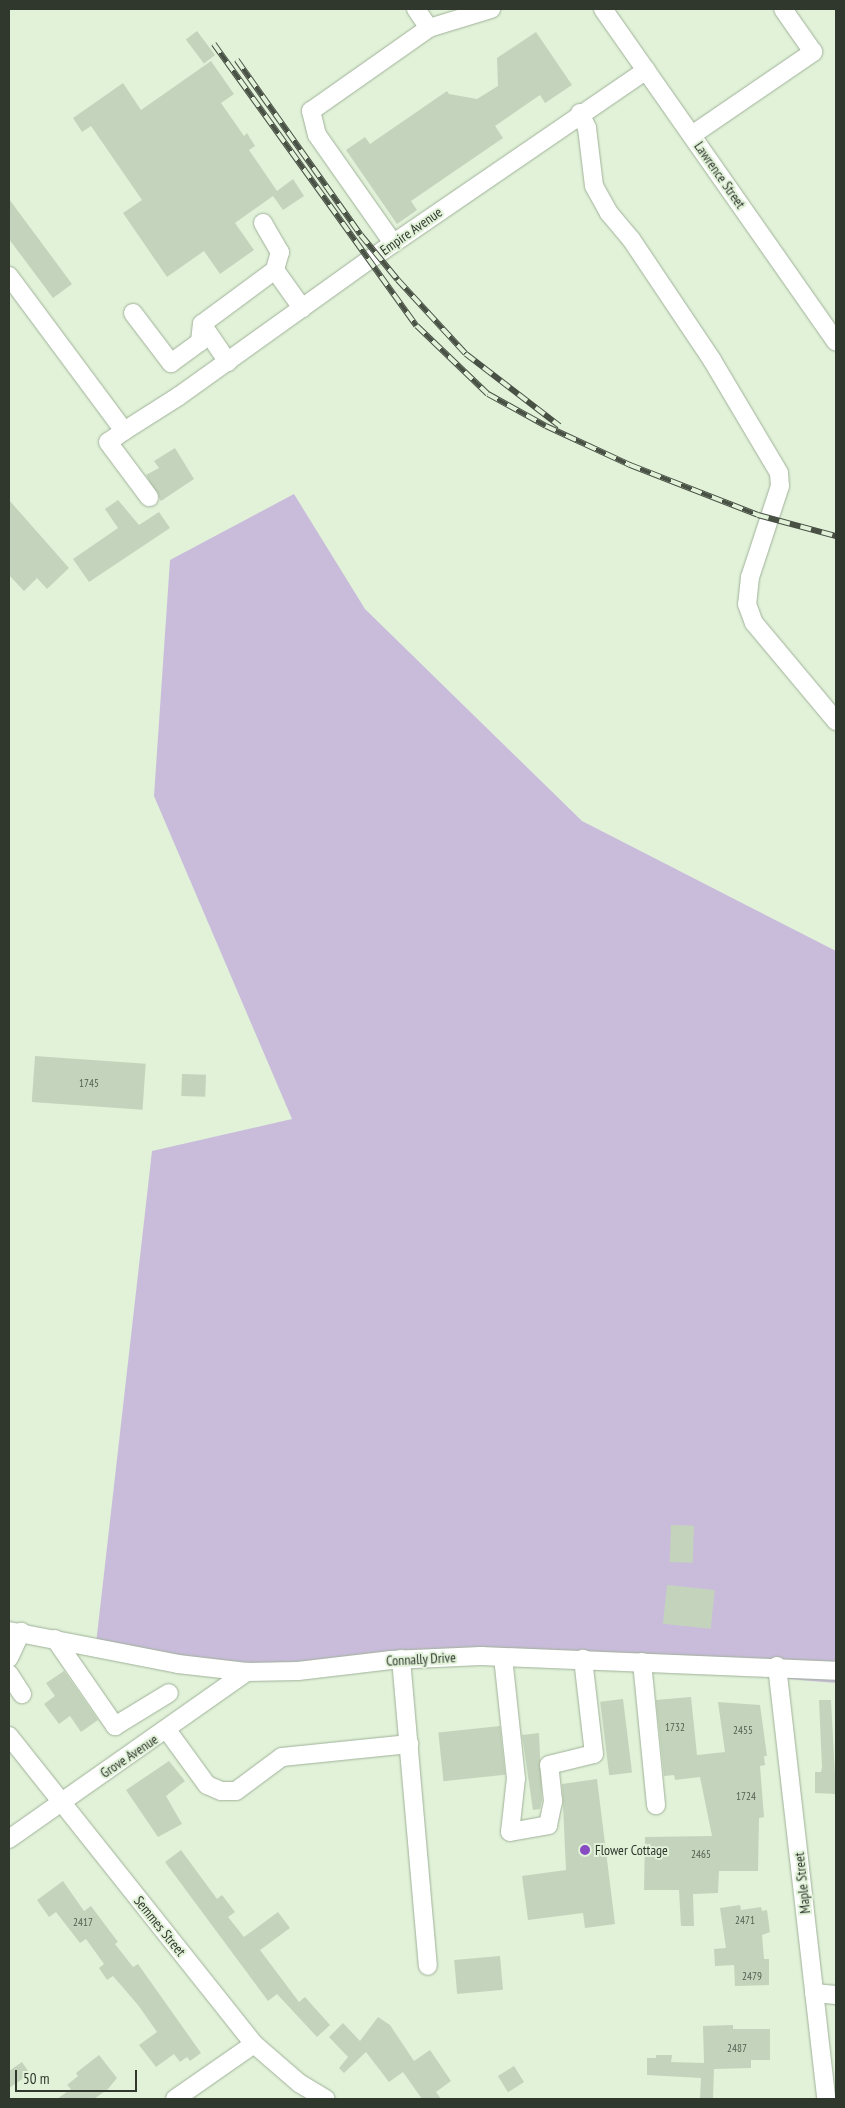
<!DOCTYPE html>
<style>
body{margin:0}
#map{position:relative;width:845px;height:2108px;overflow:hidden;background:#e1f2d9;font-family:"PT Sans Narrow",sans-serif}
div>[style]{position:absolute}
.green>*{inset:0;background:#c9bcdb}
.building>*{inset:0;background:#c4d4bc;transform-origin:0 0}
.roads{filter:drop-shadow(0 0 1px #a0b199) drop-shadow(0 0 1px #a0b199)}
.minor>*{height:18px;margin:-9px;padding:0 9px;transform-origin:9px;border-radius:9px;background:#fff}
.rail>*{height:5.5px;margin-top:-2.75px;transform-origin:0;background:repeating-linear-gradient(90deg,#e1f2d9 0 11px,#495145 0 22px);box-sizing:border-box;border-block:1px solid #495145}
.dots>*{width:14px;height:14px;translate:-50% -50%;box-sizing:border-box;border:2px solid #e1f2d9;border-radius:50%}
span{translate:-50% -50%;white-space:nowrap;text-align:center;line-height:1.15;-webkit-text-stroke:4px #e1f2d9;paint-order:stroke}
.number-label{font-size:11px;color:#555e51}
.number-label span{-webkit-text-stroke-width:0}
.street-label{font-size:14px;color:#30372d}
.poi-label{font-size:14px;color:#30372d}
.left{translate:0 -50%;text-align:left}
.frame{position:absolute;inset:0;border:10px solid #30372d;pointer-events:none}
.scale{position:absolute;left:15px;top:2070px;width:122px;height:22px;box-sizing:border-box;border:2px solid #30372d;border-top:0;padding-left:6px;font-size:15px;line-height:18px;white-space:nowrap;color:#30372d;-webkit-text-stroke:4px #e1f2d9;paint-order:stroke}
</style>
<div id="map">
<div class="green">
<div style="clip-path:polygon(294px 494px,365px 609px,582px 821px,836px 951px,836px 1683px,504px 1655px,235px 1679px,96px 1644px,152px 1151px,292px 1119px,154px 796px,170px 560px)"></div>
</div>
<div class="building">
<div style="left:197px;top:31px;width:30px;height:14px;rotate:53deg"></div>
<div style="clip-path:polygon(536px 32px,572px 85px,545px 103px,540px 95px,495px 126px,503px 138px,411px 201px,417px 210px,397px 224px,346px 150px,365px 137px,370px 144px,447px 91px,449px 94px,477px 99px,498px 86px,497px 58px)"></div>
<div style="clip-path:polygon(211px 61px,234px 94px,221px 103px,244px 136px,247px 133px,255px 146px,249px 150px,277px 191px,293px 179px,304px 196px,283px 210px,273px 196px,235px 223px,254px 250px,220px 274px,204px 251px,167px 277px,123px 213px,142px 200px,91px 126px,82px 132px,73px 118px,123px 83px,141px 110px)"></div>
<div style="clip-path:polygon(9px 199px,72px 284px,53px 298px,9px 239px)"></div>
<div style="clip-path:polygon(175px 448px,194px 479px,161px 501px,146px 475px,159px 468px,154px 461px)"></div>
<div style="clip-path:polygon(9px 500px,69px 568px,47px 589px,37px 578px,24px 591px,9px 575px)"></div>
<div style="clip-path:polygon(118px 500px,139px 525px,159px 512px,170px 528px,89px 582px,73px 559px,118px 528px,105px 509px)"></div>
<div style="left:35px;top:1056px;width:111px;height:46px;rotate:4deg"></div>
<div style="left:182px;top:1074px;width:24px;height:22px;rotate:2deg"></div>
<div style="left:671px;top:1525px;width:23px;height:37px;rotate:2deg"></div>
<div style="left:667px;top:1585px;width:48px;height:39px;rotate:6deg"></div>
<div style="clip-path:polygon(64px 1671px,98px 1720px,81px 1732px,70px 1716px,59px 1724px,44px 1704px,55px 1696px,46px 1683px)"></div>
<div style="clip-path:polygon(691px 1697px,697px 1755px,725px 1752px,718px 1702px,760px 1705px,767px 1756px,764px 1756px,765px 1765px,760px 1766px,764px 1817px,759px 1818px,758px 1871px,719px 1871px,718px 1893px,693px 1894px,694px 1926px,681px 1926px,679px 1890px,644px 1890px,645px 1837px,712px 1836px,700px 1777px,675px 1780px,674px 1775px,664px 1776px,656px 1700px)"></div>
<div style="left:623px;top:1699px;width:74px;height:23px;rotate:83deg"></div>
<div style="clip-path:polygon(819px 1700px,831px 1700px,836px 1794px,815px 1793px,815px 1772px,821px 1772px,822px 1767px)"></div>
<div style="left:500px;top:1726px;width:49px;height:62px;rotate:84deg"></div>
<div style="clip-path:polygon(539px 1733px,542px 1800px,540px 1809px,533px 1810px,522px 1735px)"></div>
<div style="clip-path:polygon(169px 1761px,185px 1781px,166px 1796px,182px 1824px,158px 1837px,126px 1790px)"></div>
<div style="clip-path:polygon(597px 1779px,615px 1924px,585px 1928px,583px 1913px,528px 1920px,522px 1876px,566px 1870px,562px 1784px)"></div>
<div style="clip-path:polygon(181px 1850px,217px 1899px,222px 1895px,235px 1912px,228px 1917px,244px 1937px,278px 1912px,290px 1928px,260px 1950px,299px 2002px,305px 1997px,330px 2025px,317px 2037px,277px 1994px,268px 2001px,165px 1862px)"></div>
<div style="clip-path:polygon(63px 1881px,84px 1911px,91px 1906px,118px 1942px,115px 1944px,133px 1967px,138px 1964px,201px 2053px,190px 2061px,187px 2057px,180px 2062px,174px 2054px,156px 2067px,139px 2045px,157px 2032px,138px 2005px,113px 1976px,107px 1980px,99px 1968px,104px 1964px,86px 1939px,80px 1943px,56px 1912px,49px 1917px,37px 1900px)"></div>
<div style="clip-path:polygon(740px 1905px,741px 1910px,761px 1907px,762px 1911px,767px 1910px,770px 1932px,762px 1935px,764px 1959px,769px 1959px,769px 1985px,735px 1986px,734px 1965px,715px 1966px,714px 1949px,726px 1948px,720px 1908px)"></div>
<div style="left:500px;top:1956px;width:34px;height:46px;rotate:85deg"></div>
<div style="clip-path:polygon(378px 2017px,390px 2025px,414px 2061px,430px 2050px,451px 2081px,436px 2092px,441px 2099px,422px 2099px,403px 2072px,389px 2082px,366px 2052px,344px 2073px,339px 2068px,348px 2057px,329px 2037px,343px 2023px,360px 2041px)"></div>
<div style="clip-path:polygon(733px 2025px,733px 2029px,770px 2029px,770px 2060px,751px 2060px,751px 2068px,714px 2069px,713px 2099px,700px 2099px,701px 2078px,647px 2075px,647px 2058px,656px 2058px,656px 2055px,672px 2055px,671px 2062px,704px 2063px,703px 2026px)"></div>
<div style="clip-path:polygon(99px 2055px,117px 2078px,108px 2089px,94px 2099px,57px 2099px,71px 2089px,67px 2085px,78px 2076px,76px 2073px)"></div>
<div style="clip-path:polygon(22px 2062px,30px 2074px,9px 2088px,9px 2071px)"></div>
<div style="left:514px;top:2066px;width:19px;height:19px;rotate:58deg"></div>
</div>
<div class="roads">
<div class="minor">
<div style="left:416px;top:9px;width:23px;rotate:56deg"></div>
<div style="left:429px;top:28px;width:65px;rotate:-17deg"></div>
<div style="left:603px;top:9px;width:406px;rotate:55deg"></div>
<div style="left:580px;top:113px;width:17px;rotate:65deg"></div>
<div style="left:587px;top:128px;width:58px;rotate:83.1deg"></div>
<div style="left:594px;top:186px;width:31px;rotate:61deg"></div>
<div style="left:609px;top:213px;width:34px;rotate:50deg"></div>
<div style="left:631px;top:239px;width:146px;rotate:56.2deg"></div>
<div style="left:712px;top:360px;width:131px;rotate:59.3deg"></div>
<div style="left:779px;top:473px;width:13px;rotate:86deg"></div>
<div style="left:780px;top:486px;width:96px;rotate:108.2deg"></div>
<div style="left:750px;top:577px;width:27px;rotate:96deg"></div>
<div style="left:747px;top:604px;width:20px;rotate:70deg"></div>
<div style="left:754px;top:623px;width:128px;rotate:50.1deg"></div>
<div style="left:692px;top:135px;width:147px;rotate:-34.4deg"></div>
<div style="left:813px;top:52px;width:52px;rotate:-124.9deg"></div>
<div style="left:263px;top:223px;width:34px;rotate:60deg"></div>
<div style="left:280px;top:252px;width:19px;rotate:106deg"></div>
<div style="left:393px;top:243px;width:132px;rotate:-125.1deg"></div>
<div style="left:317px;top:135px;width:25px;rotate:-104deg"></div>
<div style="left:311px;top:111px;width:144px;rotate:-35.1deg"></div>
<div style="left:9px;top:276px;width:193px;rotate:53.4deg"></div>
<div style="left:124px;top:431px;width:65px;rotate:-32.5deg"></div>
<div style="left:179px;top:396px;width:234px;rotate:-35.6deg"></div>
<div style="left:369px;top:260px;width:336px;rotate:-34.4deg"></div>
<div style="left:133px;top:313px;width:63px;rotate:52.8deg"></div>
<div style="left:171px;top:363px;width:36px;rotate:-36deg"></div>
<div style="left:200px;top:342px;width:18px;rotate:-84deg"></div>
<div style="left:228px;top:362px;width:46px;rotate:-124.4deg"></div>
<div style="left:202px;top:324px;width:91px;rotate:-36.5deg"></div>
<div style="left:275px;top:270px;width:47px;rotate:54.6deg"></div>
<div style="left:124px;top:431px;width:19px;rotate:145deg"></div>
<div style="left:108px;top:442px;width:69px;rotate:53.3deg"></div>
<div style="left:9px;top:1631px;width:172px;rotate:11deg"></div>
<div style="left:178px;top:1664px;width:69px;rotate:6.6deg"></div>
<div style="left:247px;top:1672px;width:51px;rotate:-1.1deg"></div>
<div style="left:298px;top:1671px;width:94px;rotate:-6.7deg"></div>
<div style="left:391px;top:1660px;width:90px;rotate:-2.5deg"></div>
<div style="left:481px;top:1656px;width:355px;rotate:2.4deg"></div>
<div style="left:55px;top:1639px;width:106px;rotate:55.4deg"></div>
<div style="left:115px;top:1726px;width:63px;rotate:-31.4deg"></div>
<div style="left:503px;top:1657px;width:122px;rotate:83.9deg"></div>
<div style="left:516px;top:1778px;width:54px;rotate:96.3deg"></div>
<div style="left:510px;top:1832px;width:39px;rotate:-10deg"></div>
<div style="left:548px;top:1825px;width:25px;rotate:-78deg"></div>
<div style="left:553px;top:1801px;width:36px;rotate:-96deg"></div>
<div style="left:549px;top:1765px;width:46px;rotate:-13.7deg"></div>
<div style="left:594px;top:1754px;width:96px;rotate:-96.6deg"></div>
<div style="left:9px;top:1658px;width:29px;rotate:-65deg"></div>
<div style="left:401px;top:1659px;width:308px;rotate:85deg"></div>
<div style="left:642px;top:1662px;width:144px;rotate:84.4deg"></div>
<div style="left:777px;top:1666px;width:436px;rotate:83.5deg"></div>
<div style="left:9px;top:1674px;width:24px;rotate:57deg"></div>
<div style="left:167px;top:1730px;width:68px;rotate:54deg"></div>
<div style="left:207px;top:1785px;width:15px;rotate:23deg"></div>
<div style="left:221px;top:1791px;width:15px"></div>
<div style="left:236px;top:1791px;width:57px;rotate:-36.5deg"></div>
<div style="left:282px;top:1757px;width:128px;rotate:-5.8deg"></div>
<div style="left:9px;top:1736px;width:394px;rotate:51.5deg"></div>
<div style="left:254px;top:2044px;width:60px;rotate:40.9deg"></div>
<div style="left:299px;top:2083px;width:31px;rotate:31deg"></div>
<div style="left:9px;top:1839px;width:291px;rotate:-35.1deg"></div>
<div style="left:814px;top:1993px;width:22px;rotate:5deg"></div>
<div style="left:175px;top:2099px;width:96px;rotate:-34.8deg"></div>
</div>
</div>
<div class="rail">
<div style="left:214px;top:44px;width:347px;rotate:54.3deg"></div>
<div style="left:417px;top:326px;width:98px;rotate:43.8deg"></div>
<div style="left:488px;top:394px;width:66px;rotate:28.9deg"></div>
<div style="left:546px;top:426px;width:93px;rotate:24.9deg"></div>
<div style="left:630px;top:465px;width:137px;rotate:21.3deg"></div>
<div style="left:758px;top:515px;width:81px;rotate:15.1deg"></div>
<div style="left:237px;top:60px;width:214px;rotate:54.7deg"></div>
<div style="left:361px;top:235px;width:58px;rotate:50.6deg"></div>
<div style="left:398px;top:280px;width:100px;rotate:47.4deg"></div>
<div style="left:466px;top:354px;width:118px;rotate:37.5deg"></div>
</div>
<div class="dots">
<div style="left:585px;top:1850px;background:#884cc2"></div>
</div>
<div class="number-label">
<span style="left:89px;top:1083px">1745</span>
<span style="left:675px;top:1727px">1732</span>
<span style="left:743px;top:1730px">2455</span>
<span style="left:746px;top:1796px">1724</span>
<span style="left:701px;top:1854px">2465</span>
<span style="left:745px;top:1920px">2471</span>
<span style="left:83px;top:1922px">2417</span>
<span style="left:752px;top:1976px">2479</span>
<span style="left:737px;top:2048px">2487</span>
</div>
<div class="street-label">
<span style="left:720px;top:175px;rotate:55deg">Lawrence Street</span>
<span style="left:411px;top:231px;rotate:-35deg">Empire Avenue</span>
<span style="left:421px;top:1659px;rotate:-3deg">Connally Drive</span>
<span style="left:129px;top:1756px;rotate:-34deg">Grove Avenue</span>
<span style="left:802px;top:1883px;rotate:-96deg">Maple Street</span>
<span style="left:160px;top:1926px;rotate:51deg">Semmes Street</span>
</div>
<div class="poi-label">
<span class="left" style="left:595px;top:1850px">Flower Cottage</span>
</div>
<div class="frame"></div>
<div class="scale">50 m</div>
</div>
